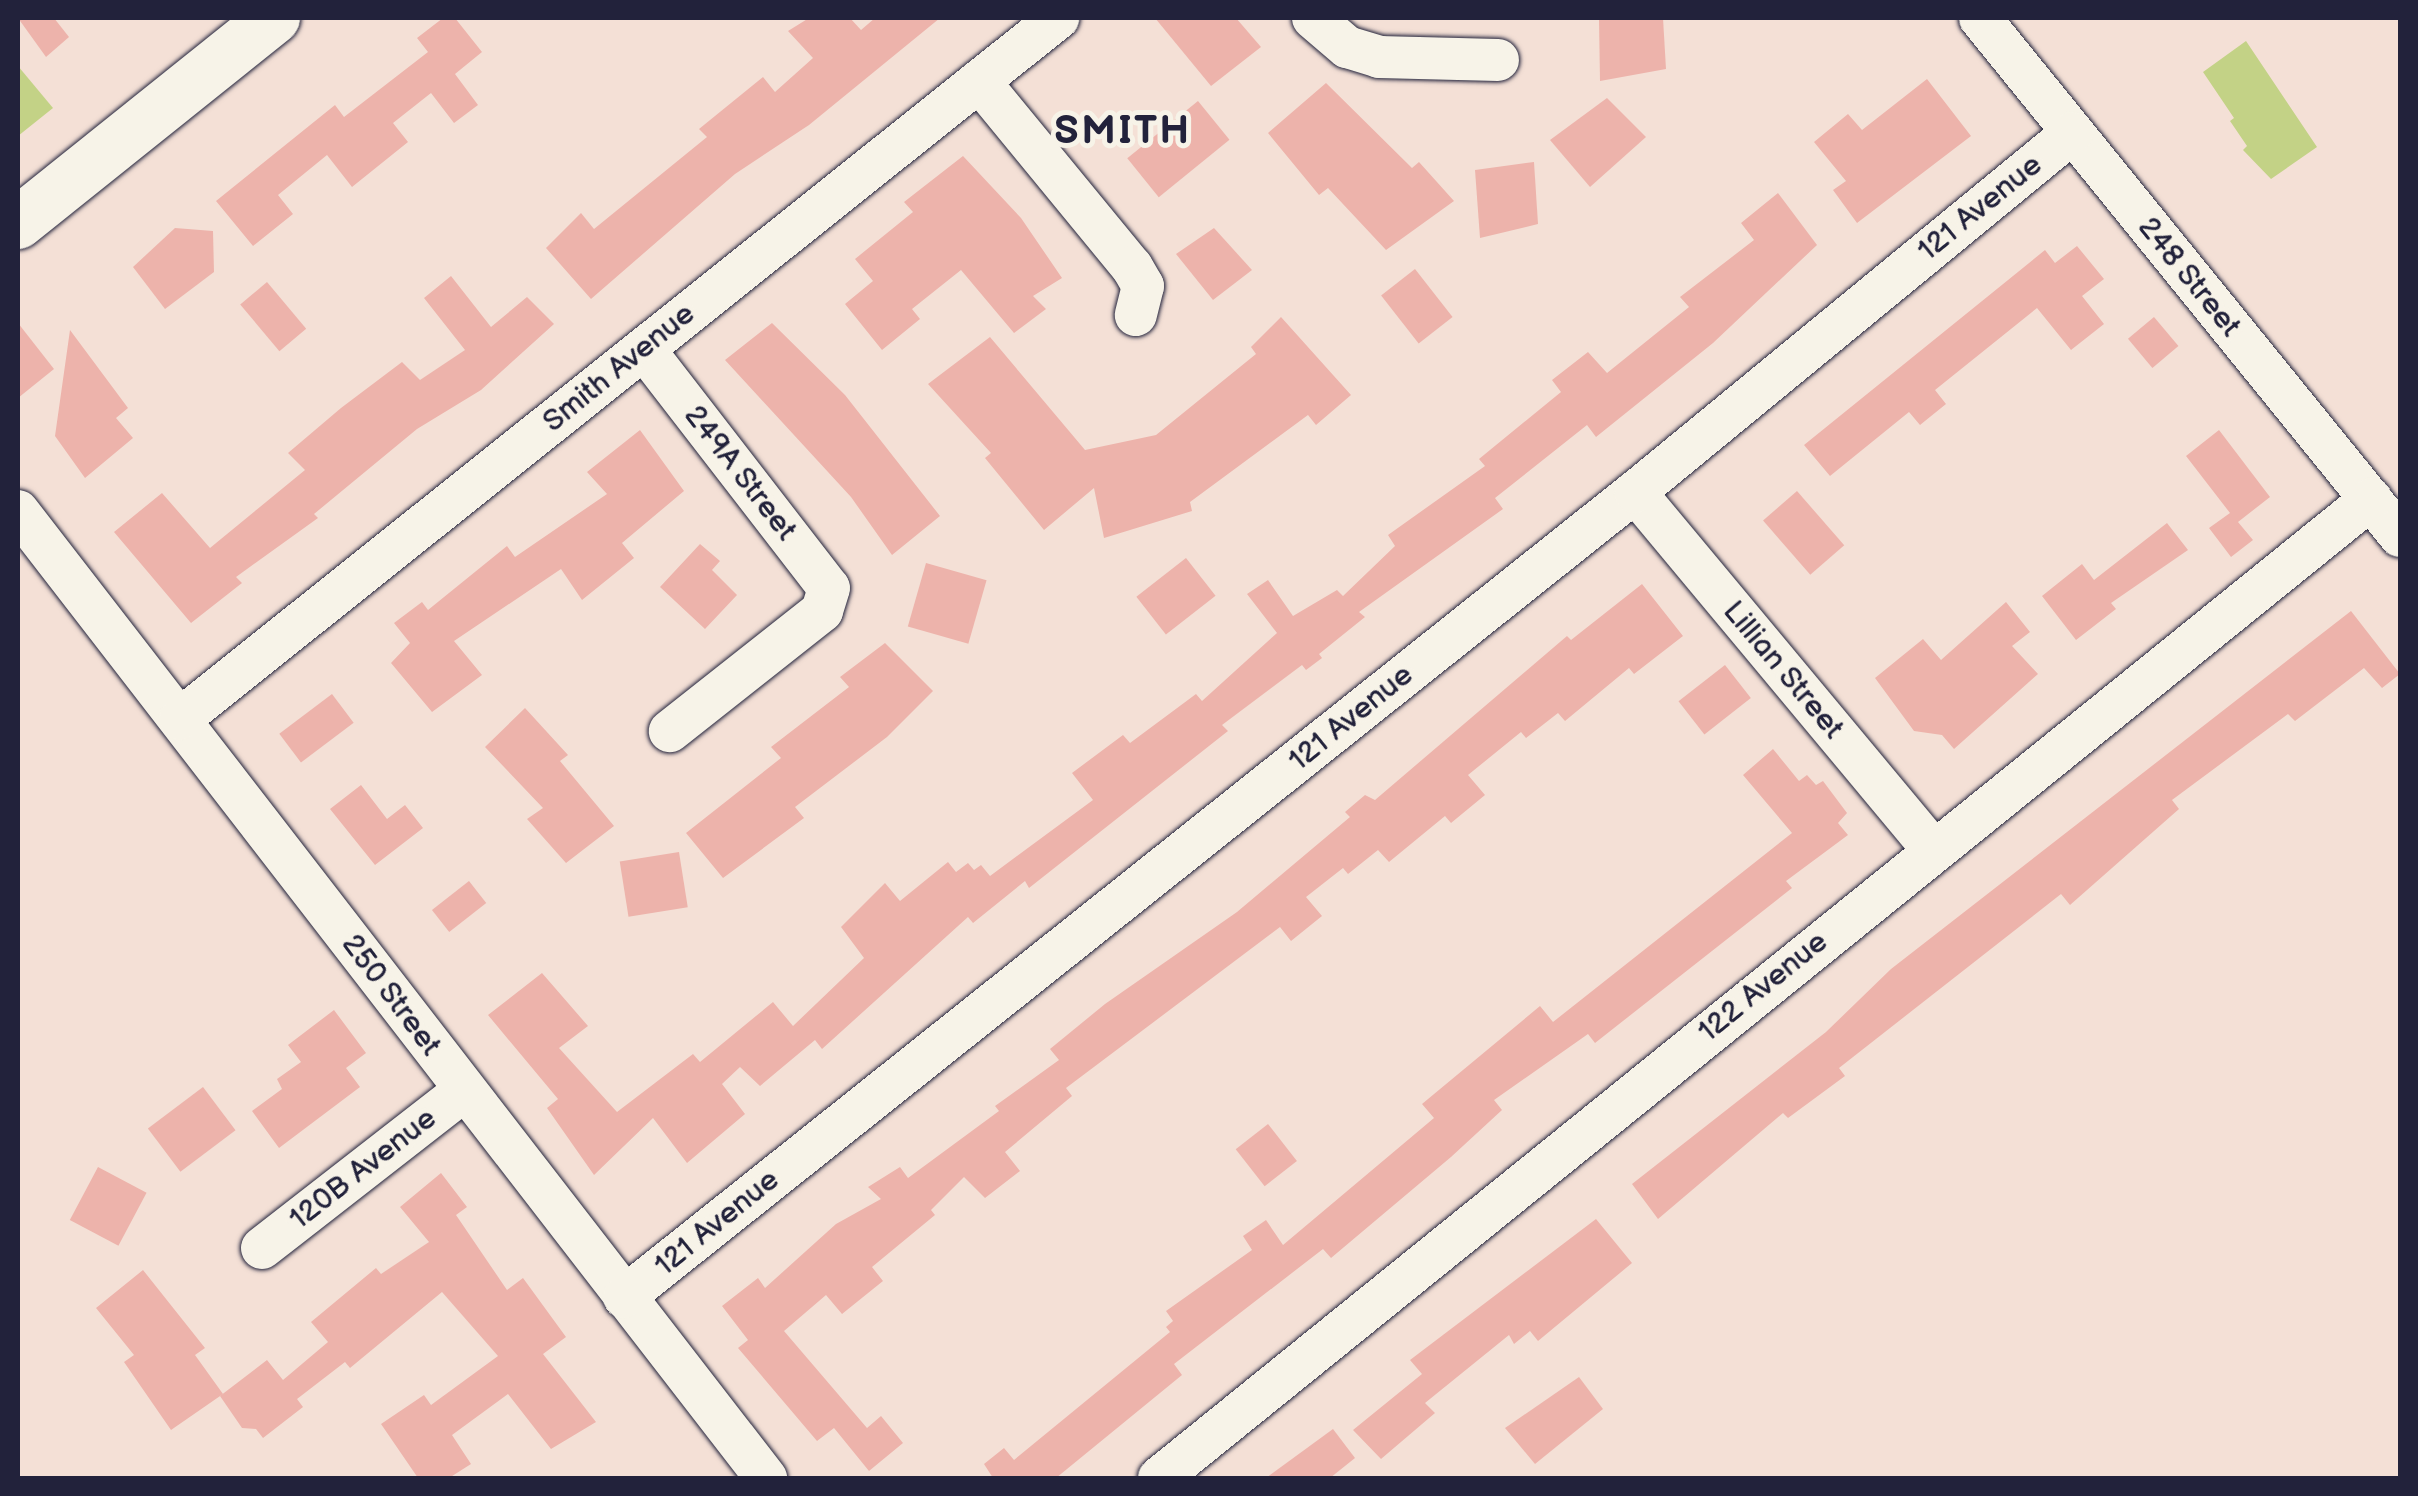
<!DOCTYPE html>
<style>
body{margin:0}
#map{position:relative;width:2418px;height:1496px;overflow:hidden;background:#f4e0d6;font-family:"Balsamiq Sans",sans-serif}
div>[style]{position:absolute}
.green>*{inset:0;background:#c3d286}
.building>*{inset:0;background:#edb3ab;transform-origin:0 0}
.roads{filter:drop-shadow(0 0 2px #22223b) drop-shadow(0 0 2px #22223b)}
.minor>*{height:42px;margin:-21px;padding:0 21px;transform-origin:21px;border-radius:21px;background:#f7f3e8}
.major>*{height:52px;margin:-26px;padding:0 26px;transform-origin:26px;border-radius:26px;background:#f7f3e8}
span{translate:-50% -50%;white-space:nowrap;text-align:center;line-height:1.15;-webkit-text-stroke:10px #f7f3e8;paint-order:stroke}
.street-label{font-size:30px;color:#22223b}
.district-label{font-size:40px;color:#22223b;font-weight:700;letter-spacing:2.5px}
.frame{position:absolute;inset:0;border:20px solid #22223b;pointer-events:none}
</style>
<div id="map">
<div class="green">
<div style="clip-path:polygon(2246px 41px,2317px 147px,2271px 179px,2243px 150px,2247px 146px,2230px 121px,2234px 118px,2203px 72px)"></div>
<div style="clip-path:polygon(18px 66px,53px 108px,18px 136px)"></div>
</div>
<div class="building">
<div style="clip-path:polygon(18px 18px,54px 18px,69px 37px,46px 57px)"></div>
<div style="clip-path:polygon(443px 18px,455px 18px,482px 52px,455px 74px,478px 105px,454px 123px,431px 93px,393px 123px,408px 142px,352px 187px,327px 155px,278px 195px,293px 214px,253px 246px,216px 201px,335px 105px,344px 117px,428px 52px,417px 38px)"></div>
<div style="clip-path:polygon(809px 18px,850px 18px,861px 30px,875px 18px,940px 18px,809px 125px,735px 174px,591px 299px,546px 248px,581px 213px,594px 229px,707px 137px,699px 129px,763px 77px,775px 92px,813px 58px,788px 31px)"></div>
<div style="clip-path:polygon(1155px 18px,1236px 18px,1261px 47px,1211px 86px)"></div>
<div style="clip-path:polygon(1663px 18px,1666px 69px,1600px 81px,1599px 20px)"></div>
<div style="clip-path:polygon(1927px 79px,1971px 136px,1857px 223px,1833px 190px,1846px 181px,1814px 142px,1848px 114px,1862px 130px)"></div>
<div style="clip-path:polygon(1326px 83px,1412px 168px,1419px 162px,1454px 201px,1386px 250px,1328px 188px,1319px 195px,1268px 133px)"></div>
<div style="clip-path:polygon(1607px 98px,1646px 137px,1590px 187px,1550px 140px)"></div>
<div style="left:1198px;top:101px;width:50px;height:91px;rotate:51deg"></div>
<div style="clip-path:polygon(963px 156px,1021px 218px,1062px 278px,1033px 296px,1046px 309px,1014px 333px,961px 270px,912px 309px,920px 319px,882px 350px,845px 304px,873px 281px,855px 259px,913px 212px,904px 202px)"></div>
<div style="clip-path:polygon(1534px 162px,1538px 224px,1480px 238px,1475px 170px)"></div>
<div style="clip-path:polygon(1778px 193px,1817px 245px,1713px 343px,1596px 437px,1587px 425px,1495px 498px,1503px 509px,1359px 612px,1365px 617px,1319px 654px,1322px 658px,1306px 670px,1302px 665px,1222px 725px,1228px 731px,1029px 888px,1025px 881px,973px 923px,968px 917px,822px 1049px,815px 1040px,760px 1086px,740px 1067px,722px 1084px,745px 1114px,687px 1163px,653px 1118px,594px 1175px,547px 1108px,558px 1099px,488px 1015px,542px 973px,588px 1026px,559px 1048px,617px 1112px,693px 1054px,700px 1062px,773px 1002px,793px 1026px,864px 958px,841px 927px,885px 883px,900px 901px,948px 862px,956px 872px,968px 863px,974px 870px,981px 865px,990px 876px,1093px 800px,1072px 773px,1123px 735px,1130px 743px,1196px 694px,1202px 701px,1277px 633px,1247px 594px,1268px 580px,1293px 616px,1337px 590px,1343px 596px,1395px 546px,1388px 535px,1485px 466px,1479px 459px,1561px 392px,1552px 380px,1588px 352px,1607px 373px,1689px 307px,1680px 297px,1754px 240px,1741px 223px)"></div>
<div style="clip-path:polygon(175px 228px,213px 231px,214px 272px,165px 309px,133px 267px)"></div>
<div style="clip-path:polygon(1214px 228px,1252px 270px,1213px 300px,1176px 254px)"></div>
<div style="clip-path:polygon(2077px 246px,2104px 279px,2082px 296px,2104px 324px,2071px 350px,2037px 308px,1935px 390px,1946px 404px,1920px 425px,1909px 412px,1830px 476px,1804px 445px,2045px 250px,2055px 263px)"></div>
<div style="left:1415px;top:269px;width:61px;height:43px;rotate:52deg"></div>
<div style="clip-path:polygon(451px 276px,491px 327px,527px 297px,554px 324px,481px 390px,417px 429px,314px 514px,318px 518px,236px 577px,242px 583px,191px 623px,114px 532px,162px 493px,210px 548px,305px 470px,288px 453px,341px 408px,402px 362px,420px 380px,465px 350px,424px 298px)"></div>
<div style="left:267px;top:282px;width:61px;height:35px;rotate:50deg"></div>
<div style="clip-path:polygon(1281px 317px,1351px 395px,1316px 425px,1308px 415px,1190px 502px,1192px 511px,1104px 538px,1094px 488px,1044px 530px,985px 458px,991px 453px,928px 384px,990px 337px,1085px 450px,1156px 435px,1256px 354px,1251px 347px)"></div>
<div style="left:2154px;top:317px;width:38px;height:34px;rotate:50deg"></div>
<div style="clip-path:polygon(18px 323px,54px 369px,18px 398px)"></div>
<div style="clip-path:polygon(772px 323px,845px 395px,940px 516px,892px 555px,851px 497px,725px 360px)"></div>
<div style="clip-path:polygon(70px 330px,128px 408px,116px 418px,133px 438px,85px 478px,55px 436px)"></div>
<div style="clip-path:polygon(640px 430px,684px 491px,622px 543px,634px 558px,582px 600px,561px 569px,454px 641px,482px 675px,432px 712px,391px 663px,410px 643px,394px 623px,422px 602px,428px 610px,507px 546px,515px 557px,607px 494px,587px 472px)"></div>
<div style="clip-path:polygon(2219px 430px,2270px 497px,2238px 522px,2253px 540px,2231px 557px,2209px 528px,2230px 513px,2186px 456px)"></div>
<div style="left:1797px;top:491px;width:72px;height:45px;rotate:49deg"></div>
<div style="clip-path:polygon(2167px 523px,2188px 550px,2111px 603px,2116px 609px,2076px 640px,2042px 596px,2082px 564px,2094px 580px)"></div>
<div style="clip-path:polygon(700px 544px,720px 561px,712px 570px,737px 595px,705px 629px,660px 587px)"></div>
<div style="left:1186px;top:558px;width:48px;height:63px;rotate:52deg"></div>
<div style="left:926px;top:563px;width:63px;height:66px;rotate:16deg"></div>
<div style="clip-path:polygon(1642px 584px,1683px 636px,1634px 674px,1629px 668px,1565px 721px,1558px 713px,1526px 738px,1521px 732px,1468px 775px,1485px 795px,1451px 823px,1445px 816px,1389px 862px,1378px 850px,1348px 874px,1343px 868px,1306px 897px,1322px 916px,1291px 941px,1280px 927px,1066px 1088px,1072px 1096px,1005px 1152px,1020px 1171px,985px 1198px,964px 1177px,931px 1210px,935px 1215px,872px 1267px,883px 1281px,842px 1314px,826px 1295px,784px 1331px,867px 1428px,881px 1416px,903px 1443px,869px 1471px,834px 1428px,817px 1441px,738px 1348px,748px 1340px,722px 1306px,758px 1278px,765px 1288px,836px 1224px,881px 1199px,868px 1187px,900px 1167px,908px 1178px,999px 1111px,995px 1106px,1059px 1060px,1050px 1049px,1105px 1004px,1237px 912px,1350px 817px,1345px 812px,1365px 795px,1375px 800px,1567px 636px,1571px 640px)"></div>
<div style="clip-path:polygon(2006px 602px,2030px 632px,2012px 646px,2038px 674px,1954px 749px,1942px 735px,1914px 731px,1875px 678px,1923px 639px,1941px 660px)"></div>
<div style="clip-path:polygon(2351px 611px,2400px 674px,2382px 688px,2364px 668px,2295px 721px,2288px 714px,2172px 800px,2179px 809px,2070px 905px,2061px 894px,1839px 1068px,1845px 1076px,1788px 1118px,1783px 1113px,1658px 1219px,1632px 1184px,1826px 1032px,1891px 969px)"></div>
<div style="clip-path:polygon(885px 643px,933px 691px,887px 737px,795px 807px,804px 818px,723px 878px,686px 833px,781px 758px,771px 747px,849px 687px,840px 677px)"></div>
<div style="left:1725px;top:665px;width:42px;height:59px;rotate:52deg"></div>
<div style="left:332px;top:694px;width:36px;height:66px;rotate:53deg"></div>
<div style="clip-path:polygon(525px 708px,568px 755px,560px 761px,614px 826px,566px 863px,527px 819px,543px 808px,485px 747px)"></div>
<div style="clip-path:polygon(1773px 749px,1799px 781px,1807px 775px,1816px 785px,1823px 781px,1847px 813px,1838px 823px,1848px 835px,1786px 881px,1792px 888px,1595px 1043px,1588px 1034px,1494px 1100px,1502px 1110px,1451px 1157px,1331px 1258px,1323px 1249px,1174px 1364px,1182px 1375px,1056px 1478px,993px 1478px,984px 1464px,1004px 1448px,1014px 1460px,1170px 1332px,1166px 1327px,1173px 1321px,1166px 1311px,1252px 1250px,1243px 1236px,1266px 1220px,1283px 1245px,1434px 1118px,1422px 1104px,1540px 1006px,1553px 1022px,1792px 833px,1743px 775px)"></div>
<div style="clip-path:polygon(361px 785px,387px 819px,405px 805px,423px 828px,375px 865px,330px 809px)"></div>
<div style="left:679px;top:852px;width:56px;height:60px;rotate:81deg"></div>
<div style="left:469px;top:881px;width:28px;height:47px;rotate:52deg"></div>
<div style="clip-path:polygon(334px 1010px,366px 1053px,346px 1068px,360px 1087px,279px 1148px,252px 1111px,282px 1089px,277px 1079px,301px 1062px,288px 1045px)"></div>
<div style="left:203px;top:1087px;width:54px;height:69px;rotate:53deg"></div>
<div style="left:1268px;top:1124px;width:47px;height:41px;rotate:52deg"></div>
<div style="left:98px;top:1167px;width:55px;height:60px;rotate:28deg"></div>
<div style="clip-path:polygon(441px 1173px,467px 1207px,456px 1215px,507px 1290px,523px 1278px,566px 1337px,543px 1354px,596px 1422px,551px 1449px,508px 1394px,452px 1435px,471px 1464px,449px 1478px,418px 1478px,381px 1424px,424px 1395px,431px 1405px,498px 1356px,442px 1292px,350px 1368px,345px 1362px,297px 1399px,303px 1407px,263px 1438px,256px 1429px,242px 1428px,220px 1396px,267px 1360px,283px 1380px,328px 1342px,311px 1322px,376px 1268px,381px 1274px,429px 1242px,400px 1207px)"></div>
<div style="clip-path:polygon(1596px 1219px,1632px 1263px,1538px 1341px,1530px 1331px,1514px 1344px,1509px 1335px,1425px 1403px,1435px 1413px,1381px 1459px,1353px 1430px,1422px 1374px,1410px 1360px)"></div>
<div style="clip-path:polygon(143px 1270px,205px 1348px,195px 1355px,223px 1394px,171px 1430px,124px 1362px,134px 1355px,96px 1308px)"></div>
<div style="clip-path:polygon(1579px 1377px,1603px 1409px,1535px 1464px,1505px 1428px)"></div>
<div style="clip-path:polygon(1333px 1429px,1355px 1458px,1330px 1478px,1266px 1478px)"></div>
</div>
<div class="roads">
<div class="minor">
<div style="left:1313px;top:18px;width:45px;rotate:40.5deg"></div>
<div style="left:1347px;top:47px;width:34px;rotate:17deg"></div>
<div style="left:1379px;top:57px;width:119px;rotate:1.4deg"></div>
<div style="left:1980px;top:18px;width:667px;rotate:50.96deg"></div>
<div style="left:979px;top:81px;width:241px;rotate:50.6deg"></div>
<div style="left:1132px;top:267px;width:22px;rotate:60deg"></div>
<div style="left:1143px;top:286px;width:30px;rotate:104deg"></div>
<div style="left:644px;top:349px;width:302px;rotate:52.3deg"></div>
<div style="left:829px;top:588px;width:24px;rotate:107deg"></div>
<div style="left:822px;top:611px;width:194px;rotate:141.7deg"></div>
<div style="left:1635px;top:492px;width:464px;rotate:50.2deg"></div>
<div style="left:18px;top:511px;width:1223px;rotate:52.28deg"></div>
<div style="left:180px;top:719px;width:1124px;rotate:-38.6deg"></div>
<div style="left:262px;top:1248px;width:256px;rotate:-37.9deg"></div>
<div style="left:624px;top:1297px;width:1292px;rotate:-38.53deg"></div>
<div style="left:1635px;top:492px;width:566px;rotate:-39.4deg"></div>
<div style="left:1159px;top:1478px;width:1558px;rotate:-38.93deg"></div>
</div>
<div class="major">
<div style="left:18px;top:223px;width:328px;rotate:-38.7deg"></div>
</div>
</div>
<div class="street-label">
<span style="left:1980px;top:208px;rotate:-39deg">121 Avenue</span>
<span style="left:2189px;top:277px;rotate:51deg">248 Street</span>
<span style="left:619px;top:368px;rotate:-39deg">Smith Avenue</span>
<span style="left:740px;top:473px;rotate:52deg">249A Street</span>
<span style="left:1783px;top:670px;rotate:50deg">Lillian Street</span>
<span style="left:1351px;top:718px;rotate:-39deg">121 Avenue</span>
<span style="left:1763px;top:987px;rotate:-39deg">122 Avenue</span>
<span style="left:391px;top:995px;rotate:53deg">250 Street</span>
<span style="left:363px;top:1169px;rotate:-38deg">120B Avenue</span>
<span style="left:717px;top:1223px;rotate:-39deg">121 Avenue</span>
</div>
<div class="district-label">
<span style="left:1123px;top:131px">SMITH</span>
</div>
<div class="frame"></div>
</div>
